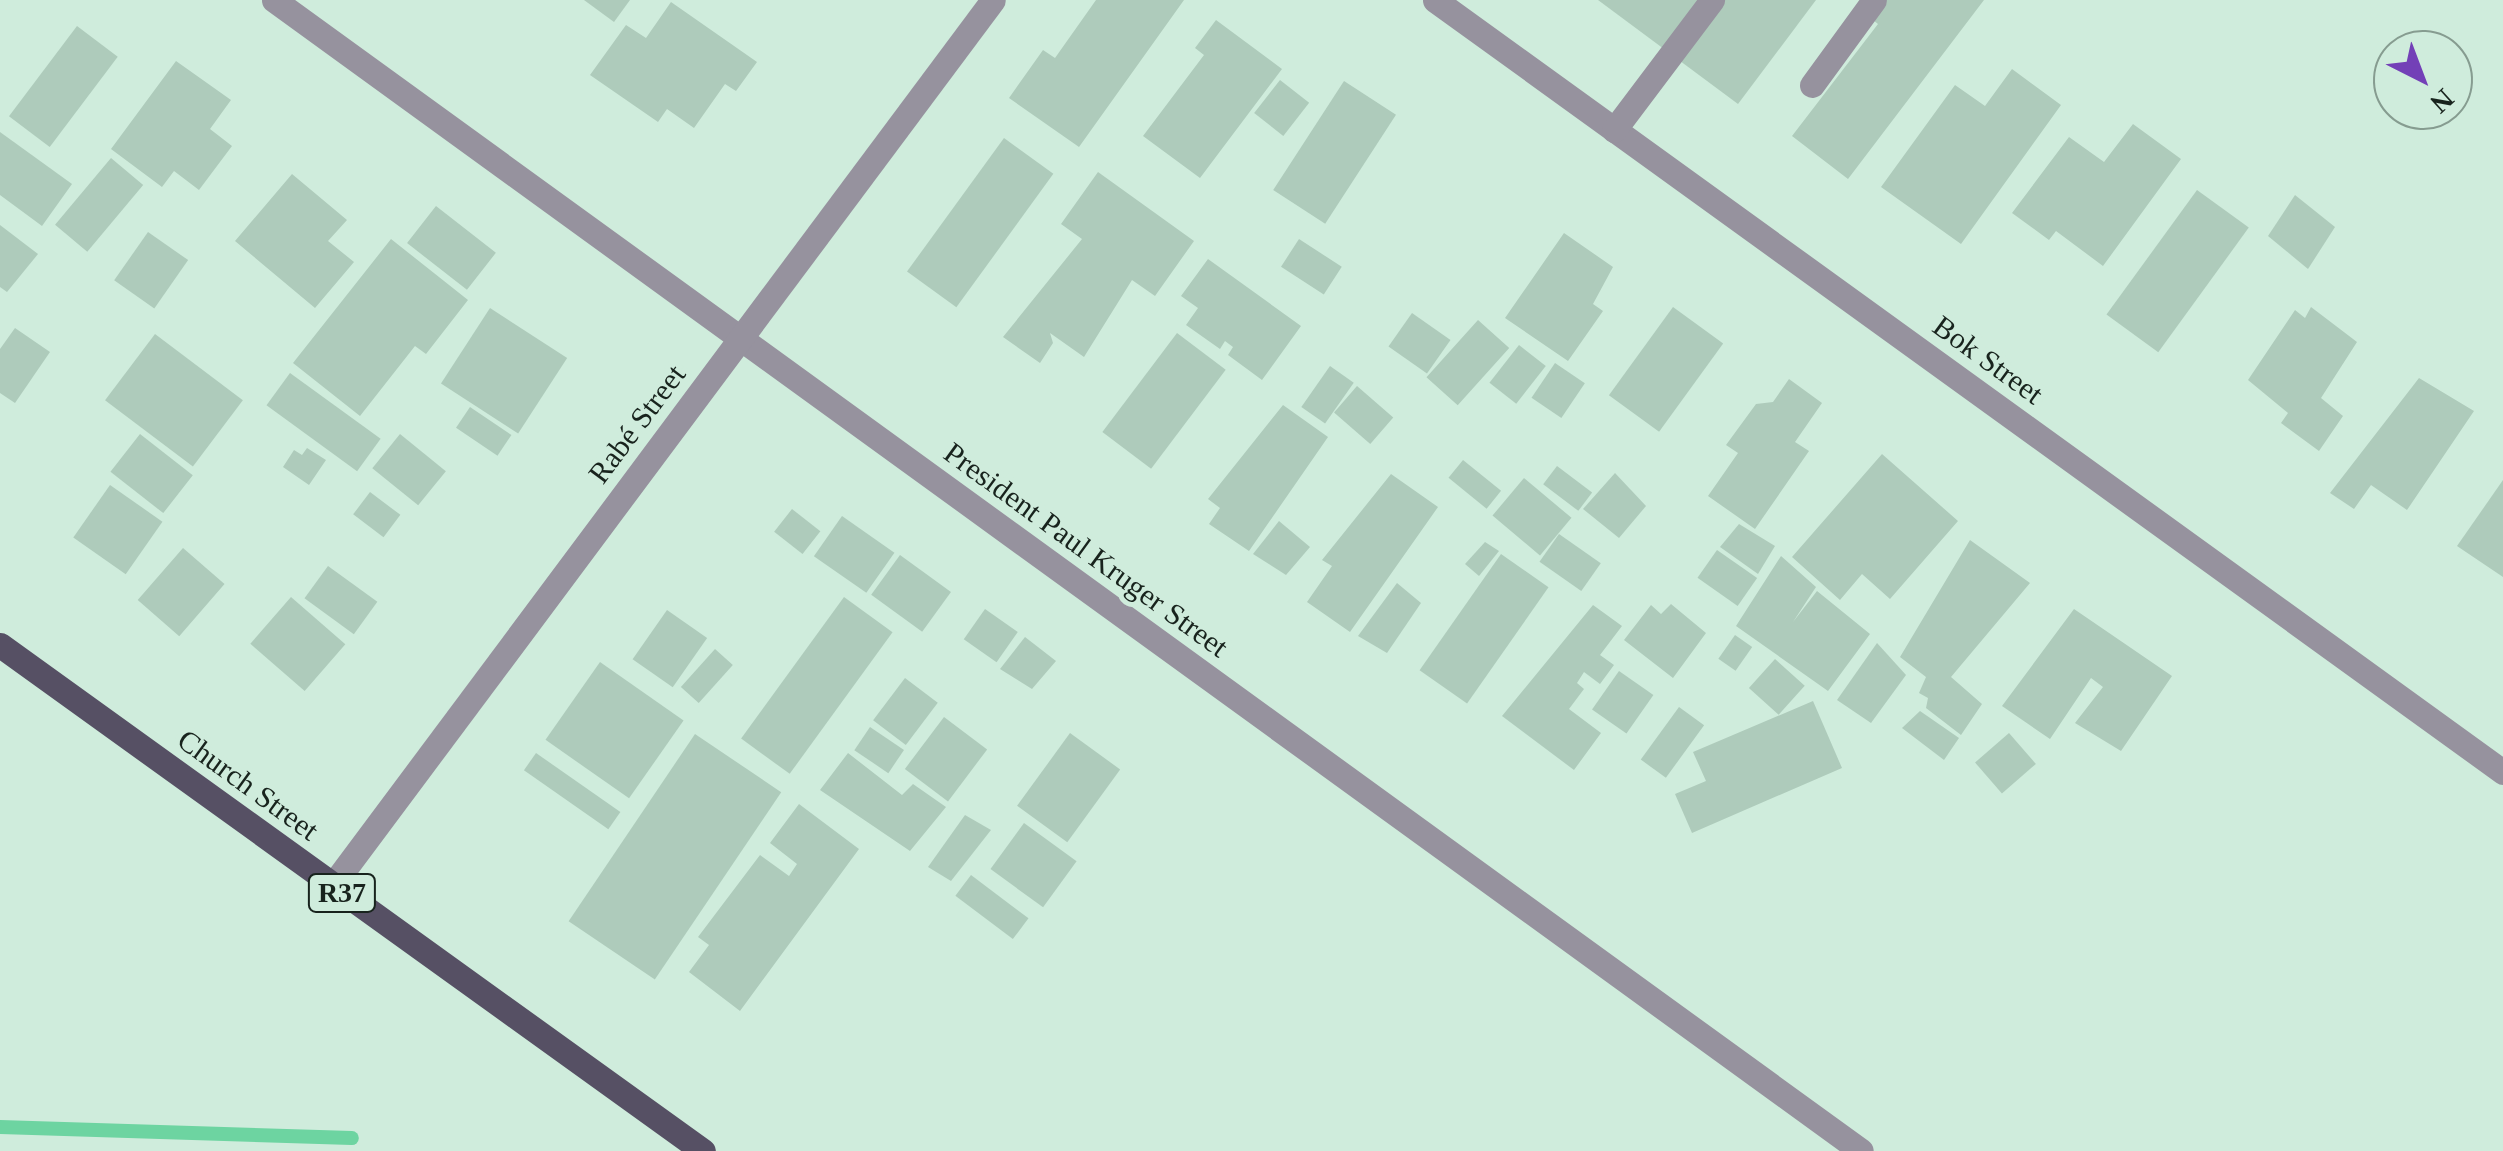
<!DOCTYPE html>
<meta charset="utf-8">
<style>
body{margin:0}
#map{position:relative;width:2503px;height:1151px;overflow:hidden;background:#cfecdc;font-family:"Times New Roman",serif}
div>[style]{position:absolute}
.stream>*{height:14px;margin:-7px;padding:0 7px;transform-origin:7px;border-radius:7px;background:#6dd4a1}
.building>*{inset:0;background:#aecbbb;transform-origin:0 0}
.minor>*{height:25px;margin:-12.5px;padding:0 12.5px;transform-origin:12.5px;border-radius:12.5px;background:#96929e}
.major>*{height:25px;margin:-12.5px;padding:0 12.5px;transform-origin:12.5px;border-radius:12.5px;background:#565064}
span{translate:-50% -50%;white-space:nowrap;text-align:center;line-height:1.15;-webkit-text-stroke:10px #cfecdc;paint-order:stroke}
.shield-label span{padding:2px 8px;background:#cfecdc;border:2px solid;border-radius:8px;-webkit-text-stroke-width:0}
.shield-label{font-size:28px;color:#18231d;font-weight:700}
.street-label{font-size:30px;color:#18231d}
.north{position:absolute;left:2373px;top:30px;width:100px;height:100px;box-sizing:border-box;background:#cfecdc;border:2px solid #869c90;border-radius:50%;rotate:138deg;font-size:28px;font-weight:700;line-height:40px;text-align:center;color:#18231d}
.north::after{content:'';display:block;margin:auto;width:35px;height:45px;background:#7340b7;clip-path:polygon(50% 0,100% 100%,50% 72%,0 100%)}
</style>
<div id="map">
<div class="stream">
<div style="left:0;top:1127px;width:352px;rotate:1.8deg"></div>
</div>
<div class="building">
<div style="clip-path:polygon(584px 0,630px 0,614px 22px)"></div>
<div style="clip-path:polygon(1096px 0,1184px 0,1079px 147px,1009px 98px,1043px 50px,1055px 58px)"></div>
<div style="clip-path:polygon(1598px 0,1816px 0,1738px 104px)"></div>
<div style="clip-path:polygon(1871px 0,1984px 0,1848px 179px,1792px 136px,1878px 24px,1863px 12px)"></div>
<div style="clip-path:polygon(671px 2px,757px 62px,736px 91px,725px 84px,694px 128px,667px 109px,658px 122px,590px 75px,626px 25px,646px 38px)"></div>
<div style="clip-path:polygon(1216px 20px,1282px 69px,1200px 178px,1143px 136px,1204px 55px,1195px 48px)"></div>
<div style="left:77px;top:26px;width:51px;height:113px;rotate:37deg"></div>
<div style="clip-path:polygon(176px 61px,231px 100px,210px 129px,232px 146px,199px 190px,174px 171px,162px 187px,111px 149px)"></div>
<div style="clip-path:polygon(2012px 69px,2061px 105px,1961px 244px,1881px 187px,1955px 85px,1985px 106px)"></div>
<div style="left:1280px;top:80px;width:37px;height:42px;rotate:38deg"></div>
<div style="left:1344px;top:81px;width:62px;height:130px;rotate:33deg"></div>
<div style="clip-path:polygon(2133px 124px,2181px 159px,2103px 266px,2056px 231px,2049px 240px,2012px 213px,2069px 137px,2104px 162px)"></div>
<div style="clip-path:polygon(0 132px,72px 184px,42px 226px,0 195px)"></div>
<div style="left:1004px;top:138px;width:61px;height:165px;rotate:36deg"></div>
<div style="left:111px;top:158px;width:42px;height:87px;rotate:40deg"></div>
<div style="clip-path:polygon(1098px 172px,1194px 241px,1155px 296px,1132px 280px,1084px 357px,1050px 333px,1053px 343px,1040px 363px,1003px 337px,1082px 239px,1061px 224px)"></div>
<div style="clip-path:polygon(292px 174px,347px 220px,328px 241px,354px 262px,315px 308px,235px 241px)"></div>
<div style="left:2197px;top:190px;width:64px;height:154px;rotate:36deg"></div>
<div style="clip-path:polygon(2295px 195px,2335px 227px,2308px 269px,2268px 236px)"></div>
<div style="left:436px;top:206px;width:76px;height:47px;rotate:38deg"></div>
<div style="clip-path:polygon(0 225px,38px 254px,7px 292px,0 287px)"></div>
<div style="left:148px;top:232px;width:49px;height:59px;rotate:35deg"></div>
<div style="clip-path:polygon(1564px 233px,1613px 267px,1593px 304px,1603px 311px,1568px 361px,1505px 318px)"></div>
<div style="clip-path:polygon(391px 239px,468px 300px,426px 354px,415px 346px,360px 416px,293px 363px)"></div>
<div style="left:1299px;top:239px;width:51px;height:33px;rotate:33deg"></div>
<div style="clip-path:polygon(1208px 259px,1301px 326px,1262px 380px,1228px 355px,1233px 347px,1225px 341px,1220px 349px,1186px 325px,1198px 308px,1181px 296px)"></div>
<div style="left:1673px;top:307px;width:62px;height:109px;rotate:36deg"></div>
<div style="clip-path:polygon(2311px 307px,2357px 342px,2321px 398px,2343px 416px,2319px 451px,2281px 423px,2288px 413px,2248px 380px,2295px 310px,2305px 318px)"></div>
<div style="left:490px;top:308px;width:92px;height:90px;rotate:33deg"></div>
<div style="left:1412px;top:313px;width:47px;height:41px;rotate:35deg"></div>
<div style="left:1478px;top:320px;width:42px;height:77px;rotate:42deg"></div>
<div style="clip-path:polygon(15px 328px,50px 352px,15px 403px,0 393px,0 349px)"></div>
<div style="left:1177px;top:333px;width:61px;height:124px;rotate:37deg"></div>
<div style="left:155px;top:334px;width:110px;height:83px;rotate:37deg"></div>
<div style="left:1519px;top:345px;width:34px;height:48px;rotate:38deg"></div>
<div style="left:1555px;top:363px;width:36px;height:42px;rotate:34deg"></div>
<div style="left:1330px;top:366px;width:29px;height:50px;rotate:35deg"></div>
<div style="left:290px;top:373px;width:112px;height:40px;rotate:36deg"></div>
<div style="clip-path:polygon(2419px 378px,2474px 411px,2407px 510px,2371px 485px,2354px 509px,2330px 493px)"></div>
<div style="clip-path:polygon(1789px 379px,1822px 403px,1795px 442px,1809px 451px,1755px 529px,1708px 496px,1738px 453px,1726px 445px,1756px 404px,1773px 402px)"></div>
<div style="left:1357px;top:386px;width:48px;height:35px;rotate:41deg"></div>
<div style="clip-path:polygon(1283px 405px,1328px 437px,1249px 551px,1209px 524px,1220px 508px,1208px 499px)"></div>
<div style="left:470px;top:407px;width:50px;height:25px;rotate:34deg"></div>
<div style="left:140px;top:434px;width:67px;height:48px;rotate:38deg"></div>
<div style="left:400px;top:434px;width:59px;height:44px;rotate:39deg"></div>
<div style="clip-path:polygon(307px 448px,326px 460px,309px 485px,283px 467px,294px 450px,302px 455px)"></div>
<div style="clip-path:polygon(1882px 454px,1958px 521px,1890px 599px,1862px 574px,1840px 600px,1792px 557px)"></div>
<div style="left:1463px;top:460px;width:49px;height:23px;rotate:39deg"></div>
<div style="left:1557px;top:466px;width:44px;height:23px;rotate:37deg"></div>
<div style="clip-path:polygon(1615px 473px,1646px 506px,1619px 538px,1583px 509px)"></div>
<div style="clip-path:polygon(1391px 474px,1438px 507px,1350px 632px,1307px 602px,1332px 566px,1322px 560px)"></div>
<div style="left:1524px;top:478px;width:62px;height:49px;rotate:40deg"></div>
<div style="clip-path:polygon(2503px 480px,2503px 577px,2457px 546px)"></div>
<div style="left:110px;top:485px;width:64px;height:64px;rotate:35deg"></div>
<div style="left:370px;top:492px;width:38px;height:28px;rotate:37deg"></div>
<div style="left:792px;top:509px;width:36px;height:29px;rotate:38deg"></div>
<div style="left:842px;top:516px;width:64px;height:49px;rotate:35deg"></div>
<div style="clip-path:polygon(1279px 521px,1310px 547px,1286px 575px,1253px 554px)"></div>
<div style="clip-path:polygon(1739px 524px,1775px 546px,1758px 574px,1720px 547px)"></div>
<div style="left:1559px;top:534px;width:51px;height:34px;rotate:35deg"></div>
<div style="clip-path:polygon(1970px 540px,2030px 583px,1951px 677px,1982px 704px,1961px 735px,1926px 708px,1928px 698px,1919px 693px,1926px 677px,1900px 657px)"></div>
<div style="clip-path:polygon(1485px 542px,1499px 551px,1479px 576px,1465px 564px)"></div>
<div style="left:183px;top:548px;width:55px;height:69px;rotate:41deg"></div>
<div style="left:1717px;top:550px;width:49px;height:34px;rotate:35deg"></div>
<div style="left:1501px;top:554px;width:58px;height:142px;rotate:35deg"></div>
<div style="left:900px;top:555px;width:63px;height:49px;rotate:36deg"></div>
<div style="clip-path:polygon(1781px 556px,1816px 587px,1793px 622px,1817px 591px,1870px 634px,1828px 691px,1736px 626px)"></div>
<div style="left:328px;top:566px;width:61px;height:40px;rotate:36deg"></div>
<div style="clip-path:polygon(1397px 583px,1421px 603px,1387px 653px,1358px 636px)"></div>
<div style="left:291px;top:597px;width:72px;height:62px;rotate:41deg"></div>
<div style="left:844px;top:597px;width:60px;height:175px;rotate:36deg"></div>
<div style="clip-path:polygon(1671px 604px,1706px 633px,1673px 678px,1624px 640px,1651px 605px,1661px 614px)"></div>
<div style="clip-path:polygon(1593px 605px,1622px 626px,1600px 655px,1614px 665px,1600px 684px,1584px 672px,1577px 683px,1584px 689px,1569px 709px,1601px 733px,1574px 770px,1502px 716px)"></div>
<div style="left:985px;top:609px;width:40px;height:37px;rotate:35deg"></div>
<div style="clip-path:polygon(2074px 609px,2172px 676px,2121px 751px,2075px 723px,2103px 687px,2091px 678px,2050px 739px,2002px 706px)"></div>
<div style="left:667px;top:610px;width:49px;height:60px;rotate:35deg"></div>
<div style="left:1735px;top:635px;width:21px;height:29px;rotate:35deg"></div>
<div style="clip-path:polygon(1025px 637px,1056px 661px,1032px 689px,1000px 669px)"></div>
<div style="clip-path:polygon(1877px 643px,1906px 675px,1871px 723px,1837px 700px)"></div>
<div style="left:715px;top:649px;width:24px;height:51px;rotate:42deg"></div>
<div style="left:1775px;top:659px;width:40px;height:39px;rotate:42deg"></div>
<div style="left:600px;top:662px;width:102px;height:95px;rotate:35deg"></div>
<div style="left:1619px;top:671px;width:42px;height:47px;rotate:35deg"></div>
<div style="left:905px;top:678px;width:41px;height:53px;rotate:37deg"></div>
<div style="clip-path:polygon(1813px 701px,1842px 768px,1692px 833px,1675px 794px,1706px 781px,1693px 752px)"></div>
<div style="left:1679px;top:707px;width:31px;height:65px;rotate:36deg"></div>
<div style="clip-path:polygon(1920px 711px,1959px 738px,1944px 760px,1902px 728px)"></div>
<div style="left:944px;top:717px;width:54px;height:65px;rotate:37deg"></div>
<div style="left:870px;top:727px;width:41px;height:28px;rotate:34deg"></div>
<div style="left:1070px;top:733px;width:62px;height:90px;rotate:36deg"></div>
<div style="left:2009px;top:733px;width:41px;height:45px;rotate:49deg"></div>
<div style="left:695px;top:734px;width:104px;height:226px;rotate:34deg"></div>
<div style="left:536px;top:753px;width:103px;height:21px;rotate:35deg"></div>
<div style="clip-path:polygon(848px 753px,902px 795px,913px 784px,946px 807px,910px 851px,820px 790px)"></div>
<div style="clip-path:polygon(799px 804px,859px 849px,740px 1011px,689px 972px,709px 945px,698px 937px,760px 855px,789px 876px,797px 864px,770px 843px)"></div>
<div style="clip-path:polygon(965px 815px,991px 830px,951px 881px,928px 867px)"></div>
<div style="left:1024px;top:823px;width:65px;height:57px;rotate:36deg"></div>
<div style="left:971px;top:875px;width:72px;height:26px;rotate:37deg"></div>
</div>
<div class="minor">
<div style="left:274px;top:0;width:1960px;rotate:35.95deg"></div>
<div style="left:1435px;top:0;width:1318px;rotate:35.86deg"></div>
<div style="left:1812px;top:85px;width:105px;rotate:-53.9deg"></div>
<div style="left:1614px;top:130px;width:163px;rotate:-53deg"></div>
<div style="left:332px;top:886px;width:1105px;rotate:-53.28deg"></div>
</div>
<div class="major">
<div style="left:0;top:645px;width:866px;rotate:35.75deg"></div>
</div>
<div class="shield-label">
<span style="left:342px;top:893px">R37</span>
</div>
<div class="street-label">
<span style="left:1988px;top:360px;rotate:36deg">Bok Street</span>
<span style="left:637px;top:424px;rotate:-53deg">Rabé Street</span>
<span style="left:1086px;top:550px;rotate:36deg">President Paul Kruger Street</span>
<span style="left:248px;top:785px;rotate:36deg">Church Street</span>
</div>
<div class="north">N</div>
</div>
